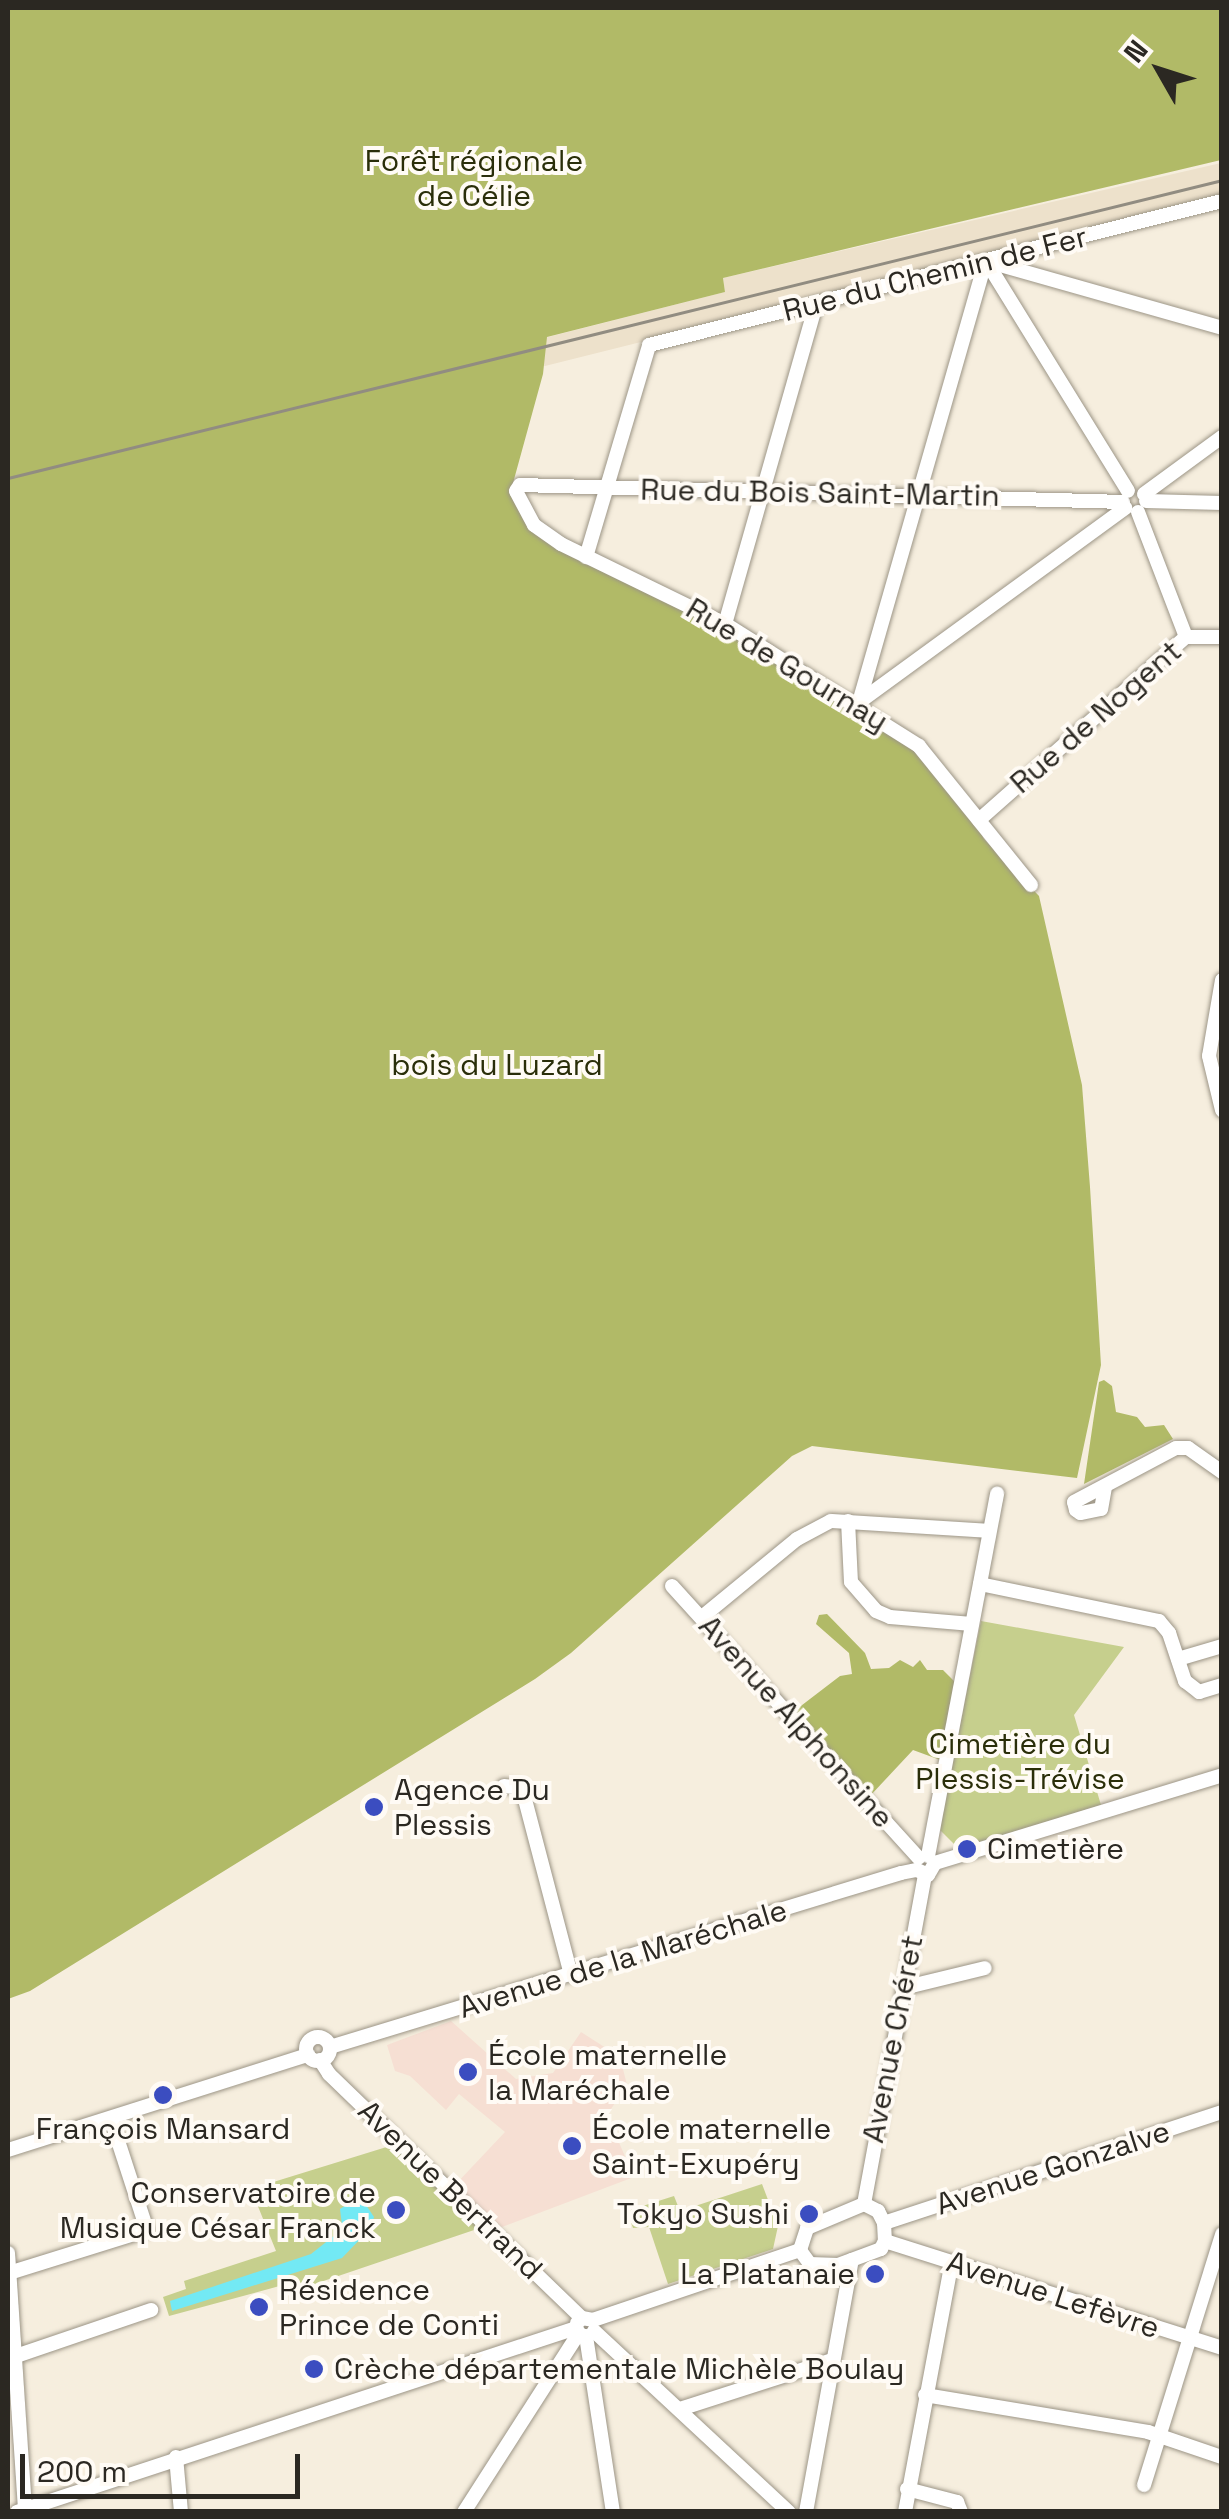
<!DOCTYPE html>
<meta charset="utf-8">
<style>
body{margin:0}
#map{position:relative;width:1229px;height:2519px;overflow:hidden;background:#f6eede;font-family:"Space Grotesk",sans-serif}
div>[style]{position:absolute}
.built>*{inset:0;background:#ede1cb}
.education>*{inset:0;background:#f6dfd3}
.green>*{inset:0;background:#c6cf8d}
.forest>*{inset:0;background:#b1ba67}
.water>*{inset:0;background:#73e9f4}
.roads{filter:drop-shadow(0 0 2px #9c9586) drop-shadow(0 0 2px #9c9586)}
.minor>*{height:14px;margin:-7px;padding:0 7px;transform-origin:7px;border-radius:7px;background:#fff}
.minor>.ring{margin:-7px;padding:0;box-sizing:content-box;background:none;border:14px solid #fff;border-radius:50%}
.rail>*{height:2.5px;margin:-1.25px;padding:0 1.25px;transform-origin:1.25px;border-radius:1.25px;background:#918c81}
.dots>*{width:28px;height:28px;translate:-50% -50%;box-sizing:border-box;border:5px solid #fffbf5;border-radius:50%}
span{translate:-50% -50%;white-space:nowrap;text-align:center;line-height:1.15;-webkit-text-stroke:8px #fffbf5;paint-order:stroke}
.park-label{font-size:30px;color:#2a2e09}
.street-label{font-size:30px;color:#2b2822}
.poi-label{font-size:30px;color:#2b2822}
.left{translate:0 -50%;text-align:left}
.right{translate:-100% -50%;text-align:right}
.frame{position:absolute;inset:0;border:10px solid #2b2822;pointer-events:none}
.north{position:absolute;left:1109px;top:20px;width:100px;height:100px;-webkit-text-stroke:8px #fffbf5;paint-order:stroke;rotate:309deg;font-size:28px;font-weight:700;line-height:40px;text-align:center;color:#2b2822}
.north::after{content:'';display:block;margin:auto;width:35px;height:45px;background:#2b2822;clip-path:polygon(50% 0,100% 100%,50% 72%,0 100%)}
.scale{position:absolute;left:20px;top:2454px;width:280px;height:45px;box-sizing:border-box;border:5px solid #2b2822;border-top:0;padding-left:12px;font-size:30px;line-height:35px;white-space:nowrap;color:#2b2822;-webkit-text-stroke:8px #fffbf5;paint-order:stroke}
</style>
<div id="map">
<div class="built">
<div style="clip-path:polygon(1221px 163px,1221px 197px,545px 366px,529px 360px,340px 390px,725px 292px,723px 278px)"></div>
</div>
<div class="education">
<div style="clip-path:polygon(451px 2021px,516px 2079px,553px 2073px,581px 2032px,620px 2057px,627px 2085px,607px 2115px,634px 2177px,502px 2227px,476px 2205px,455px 2185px,505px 2132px,459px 2094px,446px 2110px,410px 2076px,395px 2071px,387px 2045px)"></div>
</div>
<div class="green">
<div style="clip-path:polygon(981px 1621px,1124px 1647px,1074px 1715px,1101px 1805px,960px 1850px,939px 1829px)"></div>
<div style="clip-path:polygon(393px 2145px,480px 2228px,291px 2292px,287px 2284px,169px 2316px,163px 2297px,186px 2289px,184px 2281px,276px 2251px,251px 2189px)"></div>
<div style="clip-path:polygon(762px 2184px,778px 2226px,773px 2249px,668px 2284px,649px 2227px,633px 2228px,627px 2211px,674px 2196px,680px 2211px)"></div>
</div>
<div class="forest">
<div style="clip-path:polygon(8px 8px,1221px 8px,1221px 160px,723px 278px,725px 292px,547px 337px,543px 374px,510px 494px,534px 530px,750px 644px,919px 750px,965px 804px,984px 839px,1039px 896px,1082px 1085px,1090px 1187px,1101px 1365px,1077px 1478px,812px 1446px,792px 1456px,571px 1653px,535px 1679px,30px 1991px,8px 1999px)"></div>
<div style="clip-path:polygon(1104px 1380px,1112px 1386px,1116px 1412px,1137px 1417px,1145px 1427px,1164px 1425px,1173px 1439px,1084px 1484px,1099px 1382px)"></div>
<div style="clip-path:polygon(827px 1614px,865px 1653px,871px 1669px,889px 1668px,900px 1660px,913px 1667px,920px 1660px,927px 1670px,943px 1670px,957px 1684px,943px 1761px,913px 1750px,870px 1796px,793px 1712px,840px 1676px,852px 1674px,849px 1653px,816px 1624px,819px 1615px)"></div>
</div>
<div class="water">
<div style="clip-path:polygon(353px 2201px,364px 2202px,374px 2217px,370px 2229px,342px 2258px,172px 2311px,170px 2301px,311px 2254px,335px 2235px,342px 2225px,340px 2209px)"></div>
</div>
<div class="roads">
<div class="minor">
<div style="left:986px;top:261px;width:270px;rotate:58.3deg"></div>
<div style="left:986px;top:261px;width:245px;rotate:15.8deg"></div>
<div style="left:1144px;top:494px;width:97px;rotate:-36.2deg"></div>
<div style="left:1146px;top:501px;width:76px;rotate:1.5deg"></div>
<div style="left:1138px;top:512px;width:134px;rotate:69deg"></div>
<div style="left:586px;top:557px;width:221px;rotate:-73.4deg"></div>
<div style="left:649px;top:345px;width:591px;rotate:-14.11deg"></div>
<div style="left:725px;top:624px;width:332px;rotate:-74.1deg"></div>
<div style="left:862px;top:700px;width:326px;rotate:-36.1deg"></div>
<div style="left:858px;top:706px;width:463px;rotate:-74deg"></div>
<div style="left:979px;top:820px;width:276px;rotate:-41.5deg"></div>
<div style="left:1186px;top:637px;width:36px"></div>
<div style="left:1031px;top:885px;width:179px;rotate:-128.9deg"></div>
<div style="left:919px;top:746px;width:229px;rotate:-147.8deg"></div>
<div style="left:725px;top:624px;width:182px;rotate:-154deg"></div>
<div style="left:561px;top:544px;width:33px;rotate:-145deg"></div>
<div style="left:534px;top:525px;width:38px;rotate:-118deg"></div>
<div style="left:516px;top:491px;width:7px;rotate:-56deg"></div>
<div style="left:520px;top:485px;width:603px;rotate:1.61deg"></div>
<div style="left:1222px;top:980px;width:77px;rotate:99.7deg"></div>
<div style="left:1209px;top:1056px;width:56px;rotate:76.5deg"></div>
<div style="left:1105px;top:1487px;width:22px;rotate:100deg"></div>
<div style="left:1101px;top:1509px;width:21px;rotate:169deg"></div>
<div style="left:1080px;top:1513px;width:5px;rotate:-143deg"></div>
<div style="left:1076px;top:1510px;width:8px;rotate:-104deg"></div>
<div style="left:1074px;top:1502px;width:115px;rotate:-27.9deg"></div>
<div style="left:1176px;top:1448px;width:12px"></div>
<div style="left:1188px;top:1448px;width:42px;rotate:35.2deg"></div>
<div style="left:848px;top:1521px;width:61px;rotate:87.2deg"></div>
<div style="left:851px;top:1582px;width:38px;rotate:49deg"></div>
<div style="left:876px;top:1611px;width:15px;rotate:23deg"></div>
<div style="left:890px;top:1617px;width:82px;rotate:4.9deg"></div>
<div style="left:980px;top:1584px;width:183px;rotate:11.7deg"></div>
<div style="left:1159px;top:1621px;width:16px;rotate:50deg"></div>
<div style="left:1169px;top:1633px;width:51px;rotate:71.6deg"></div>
<div style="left:1185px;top:1681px;width:18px;rotate:38deg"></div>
<div style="left:1199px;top:1692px;width:24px;rotate:-17deg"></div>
<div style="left:672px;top:1586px;width:367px;rotate:47.8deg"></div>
<div style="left:702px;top:1617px;width:123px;rotate:-39.4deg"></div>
<div style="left:797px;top:1539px;width:38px;rotate:-28deg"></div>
<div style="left:831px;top:1521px;width:157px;rotate:3.6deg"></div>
<div style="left:1178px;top:1659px;width:46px;rotate:-16.5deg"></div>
<div style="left:504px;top:1786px;width:18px;rotate:6deg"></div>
<div style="left:522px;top:1788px;width:193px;rotate:75.3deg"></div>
<div style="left:928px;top:1856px;width:369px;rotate:-79.2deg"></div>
<div style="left:935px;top:1863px;width:300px;rotate:-17deg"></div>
<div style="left:903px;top:1988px;width:84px;rotate:-13.7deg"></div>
<div class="ring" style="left:306px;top:2037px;width:10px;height:10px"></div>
<div style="left:330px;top:2047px;width:597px;rotate:-16.95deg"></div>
<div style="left:901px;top:1873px;width:16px;rotate:-11deg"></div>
<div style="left:917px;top:1870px;width:12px;rotate:24deg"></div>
<div style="left:928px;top:1875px;width:14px;rotate:-60deg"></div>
<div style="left:320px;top:2060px;width:17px;rotate:57deg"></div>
<div style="left:329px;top:2074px;width:351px;rotate:44deg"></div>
<div style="left:8px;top:2150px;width:315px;rotate:-17.6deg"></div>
<div style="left:864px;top:2204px;width:335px;rotate:-79.5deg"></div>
<div style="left:864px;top:2204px;width:16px;rotate:27deg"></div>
<div style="left:878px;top:2211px;width:13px;rotate:63deg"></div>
<div style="left:884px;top:2223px;width:18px;rotate:87deg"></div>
<div style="left:885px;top:2241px;width:9px;rotate:117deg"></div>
<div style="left:881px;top:2249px;width:46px;rotate:159.6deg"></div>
<div style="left:838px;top:2265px;width:28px;rotate:-178deg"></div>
<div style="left:810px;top:2264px;width:17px;rotate:-126deg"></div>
<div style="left:800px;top:2250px;width:23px;rotate:-72deg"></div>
<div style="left:807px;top:2228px;width:62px;rotate:-22.8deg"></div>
<div style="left:884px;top:2223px;width:356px;rotate:-18.2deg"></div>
<div style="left:885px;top:2241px;width:354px;rotate:17.6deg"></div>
<div style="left:8px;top:2253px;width:260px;rotate:86.2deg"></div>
<div style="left:9px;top:2273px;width:145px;rotate:-17.3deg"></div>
<div style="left:147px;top:2230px;width:117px;rotate:-108deg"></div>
<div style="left:577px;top:2323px;width:7px;rotate:-45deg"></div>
<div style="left:582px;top:2318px;width:11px;rotate:10deg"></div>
<div style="left:593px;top:2320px;width:219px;rotate:-18.7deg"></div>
<div style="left:594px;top:2331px;width:266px;rotate:42.9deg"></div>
<div style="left:586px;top:2336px;width:178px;rotate:81.3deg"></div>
<div style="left:16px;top:2356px;width:143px;rotate:-18.8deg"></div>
<div style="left:925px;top:2395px;width:226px;rotate:9.4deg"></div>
<div style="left:1148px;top:2432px;width:78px;rotate:18.7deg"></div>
<div style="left:680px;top:2409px;width:161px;rotate:-17.8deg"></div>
<div style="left:176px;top:2457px;width:55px;rotate:84.8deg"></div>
<div style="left:1144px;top:2485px;width:263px;rotate:-72.7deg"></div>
<div style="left:907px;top:2489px;width:52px;rotate:14.6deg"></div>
<div style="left:957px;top:2502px;width:11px;rotate:68deg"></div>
<div style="left:17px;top:2512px;width:589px;rotate:-18.22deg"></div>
<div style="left:464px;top:2512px;width:213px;rotate:-57.3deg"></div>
<div style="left:806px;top:2512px;width:256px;rotate:-79.7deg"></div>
<div style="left:905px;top:2512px;width:254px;rotate:-79.4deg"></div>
</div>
</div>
<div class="rail">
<div style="left:8px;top:478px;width:1250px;rotate:-13.79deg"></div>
</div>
<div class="dots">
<div style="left:374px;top:1807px;background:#3b4dc0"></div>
<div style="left:967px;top:1849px;background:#3b4dc0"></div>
<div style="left:468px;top:2072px;background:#3b4dc0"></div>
<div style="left:163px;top:2095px;background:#3b4dc0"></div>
<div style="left:572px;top:2146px;background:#3b4dc0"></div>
<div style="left:396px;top:2210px;background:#3b4dc0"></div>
<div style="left:809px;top:2214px;background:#3b4dc0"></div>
<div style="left:875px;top:2274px;background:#3b4dc0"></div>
<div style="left:259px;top:2307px;background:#3b4dc0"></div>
<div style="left:314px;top:2369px;background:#3b4dc0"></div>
</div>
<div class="park-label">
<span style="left:474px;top:178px">Forêt régionale<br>de Célie</span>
<span style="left:497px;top:1065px">bois du Luzard</span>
<span style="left:1020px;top:1761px">Cimetière du<br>Plessis-Trévise</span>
</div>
<div class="street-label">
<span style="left:935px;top:274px;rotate:-14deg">Rue du Chemin de Fer</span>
<span style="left:820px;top:493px;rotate:1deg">Rue du Bois Saint-Martin</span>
<span style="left:787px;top:665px;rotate:31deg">Rue de Gournay</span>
<span style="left:1096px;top:717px;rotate:-41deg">Rue de Nogent</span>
<span style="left:796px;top:1722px;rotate:48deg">Avenue Alphonsine</span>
<span style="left:623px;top:1959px;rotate:-17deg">Avenue de la Maréchale</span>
<span style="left:893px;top:2039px;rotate:-79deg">Avenue Chéret</span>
<span style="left:1053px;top:2168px;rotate:-18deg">Avenue Gonzalve</span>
<span style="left:450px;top:2190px;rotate:44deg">Avenue Bertrand</span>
<span style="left:1053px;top:2295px;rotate:18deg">Avenue Lefèvre</span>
</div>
<div class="poi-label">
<span class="left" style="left:394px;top:1807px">Agence Du<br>Plessis</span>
<span class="left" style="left:987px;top:1849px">Cimetière</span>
<span class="left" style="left:488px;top:2072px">École maternelle<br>la Maréchale</span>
<span style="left:163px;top:2129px">François Mansard</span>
<span class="left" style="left:592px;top:2146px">École maternelle<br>Saint-Exupéry</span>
<span class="right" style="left:376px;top:2210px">Conservatoire de<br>Musique César Franck</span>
<span class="right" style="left:789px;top:2214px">Tokyo Sushi</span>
<span class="right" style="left:855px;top:2274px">La Platanaie</span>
<span class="left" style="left:279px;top:2307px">Résidence<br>Prince de Conti</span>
<span class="left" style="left:334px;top:2369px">Crèche départementale Michèle Boulay</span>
</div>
<div class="frame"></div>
<div class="north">N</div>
<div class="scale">200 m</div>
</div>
